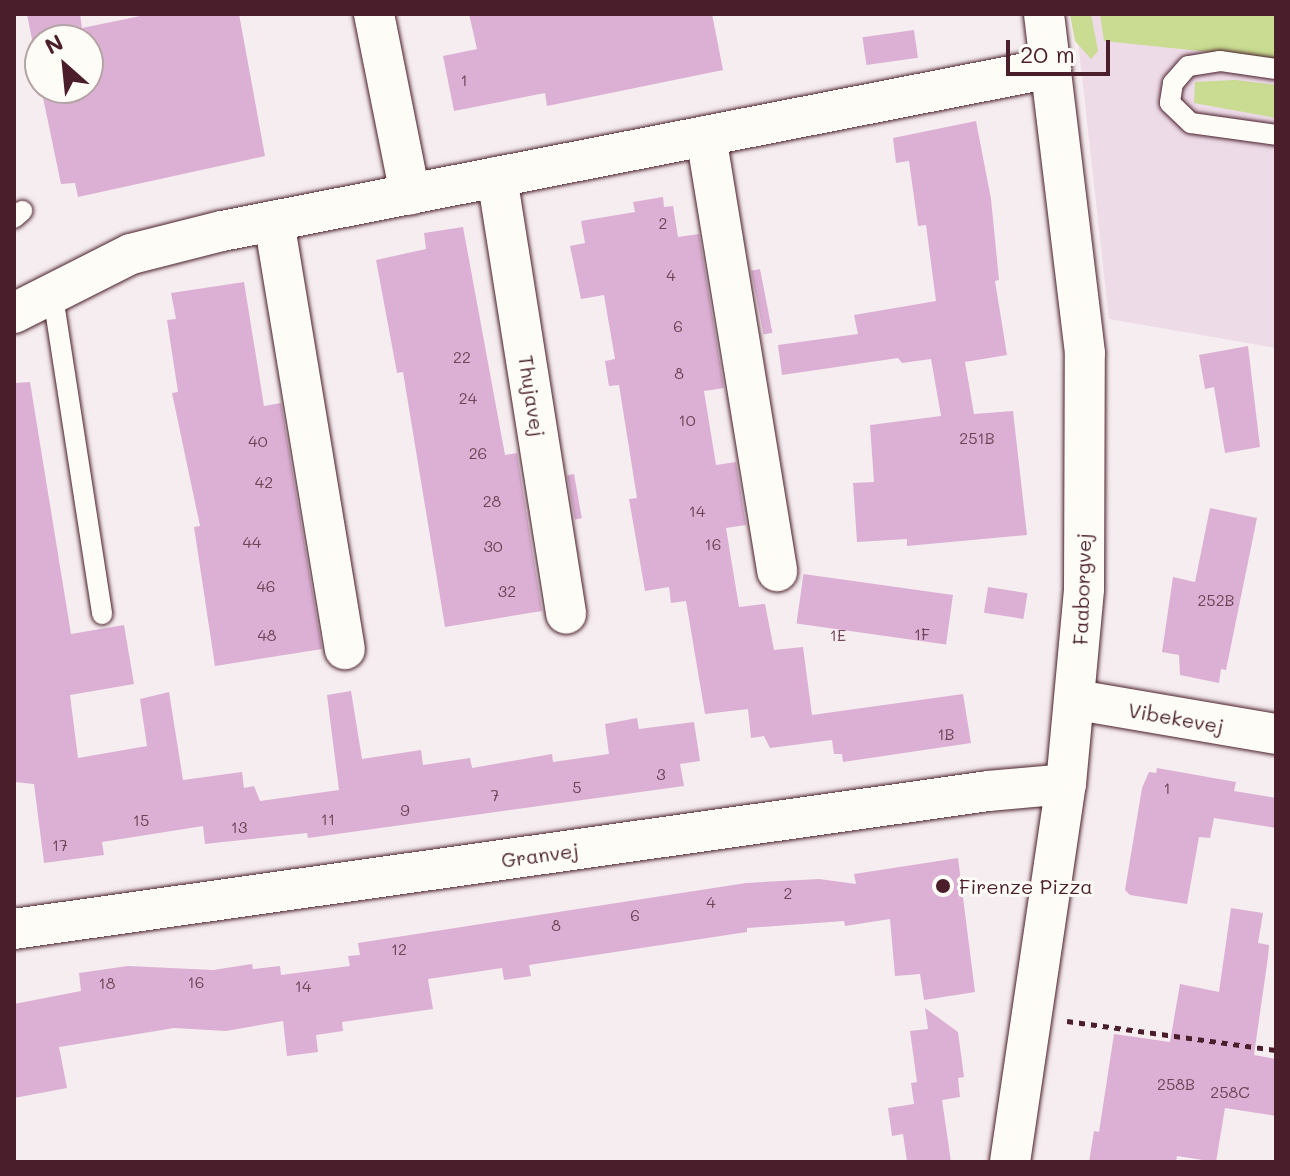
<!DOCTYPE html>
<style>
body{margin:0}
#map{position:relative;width:1290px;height:1176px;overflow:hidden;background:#f6edf0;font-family:Mali,sans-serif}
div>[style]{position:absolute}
.built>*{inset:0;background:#eedbe8}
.green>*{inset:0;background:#c9dc91}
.building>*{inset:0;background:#dbb0d4;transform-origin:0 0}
.path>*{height:5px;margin-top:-2.5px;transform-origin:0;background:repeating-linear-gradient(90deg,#4a1f2b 0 6px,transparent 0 12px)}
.roads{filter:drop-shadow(0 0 2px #4a1f2b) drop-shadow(0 0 2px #4a1f2b)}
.lane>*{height:20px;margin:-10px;padding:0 10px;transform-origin:10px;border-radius:10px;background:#fdfcf7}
.street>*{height:40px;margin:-20px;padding:0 20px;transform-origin:20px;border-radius:20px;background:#fdfcf7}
.dots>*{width:22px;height:22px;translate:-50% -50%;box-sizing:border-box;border:4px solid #fdfcf7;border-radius:50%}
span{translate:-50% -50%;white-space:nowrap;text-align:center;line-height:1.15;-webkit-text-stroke:6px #fdfcf7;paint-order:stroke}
.number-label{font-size:16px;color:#6e4355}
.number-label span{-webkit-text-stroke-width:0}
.street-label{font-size:20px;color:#4a1f2b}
.poi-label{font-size:20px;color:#4a1f2b}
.left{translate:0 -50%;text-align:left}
.frame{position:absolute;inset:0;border:16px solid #4a1f2b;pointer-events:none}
.north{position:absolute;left:24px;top:24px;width:80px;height:80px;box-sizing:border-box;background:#fdfcf7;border:2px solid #b5a4a5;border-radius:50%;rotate:333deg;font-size:22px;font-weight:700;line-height:32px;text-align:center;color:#4a1f2b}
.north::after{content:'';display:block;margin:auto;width:28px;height:36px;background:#4a1f2b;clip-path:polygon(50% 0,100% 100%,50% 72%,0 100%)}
.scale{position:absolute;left:1006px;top:40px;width:104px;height:36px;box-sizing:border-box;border:4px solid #4a1f2b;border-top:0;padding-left:10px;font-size:24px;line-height:28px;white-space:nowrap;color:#4a1f2b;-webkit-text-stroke:6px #fdfcf7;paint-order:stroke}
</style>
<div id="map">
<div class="built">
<div style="clip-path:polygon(1075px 14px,1276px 14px,1276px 348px,1109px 319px)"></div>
</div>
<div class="green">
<div style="clip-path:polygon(1070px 14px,1091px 14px,1098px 51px,1091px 59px,1075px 41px)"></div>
<div style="clip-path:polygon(1100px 14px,1276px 14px,1276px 59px,1104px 41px)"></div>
<div style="clip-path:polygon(1235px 80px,1276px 85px,1276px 118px,1194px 103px,1195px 82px)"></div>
</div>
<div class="building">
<div style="clip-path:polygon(27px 14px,80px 14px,82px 28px,150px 14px,239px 14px,265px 156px,78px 197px,75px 183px,61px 184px,41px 88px,88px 88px,88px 40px,40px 40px,40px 81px)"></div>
<div style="clip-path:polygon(469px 14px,712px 14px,723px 70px,547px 106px,545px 93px,454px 111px,443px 56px,477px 49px)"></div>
<div style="left:914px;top:30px;width:28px;height:52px;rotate:82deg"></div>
<div style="clip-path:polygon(976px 121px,991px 199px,999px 280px,995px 281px,1007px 355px,965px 362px,974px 414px,1013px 411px,1027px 535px,907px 546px,907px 539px,857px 542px,853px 483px,874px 482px,870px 425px,941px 416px,931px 359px,902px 363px,898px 358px,782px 375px,778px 345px,858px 334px,854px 315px,936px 301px,926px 225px,918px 226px,909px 161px,896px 163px,893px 138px)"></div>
<div style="clip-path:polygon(663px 197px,664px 207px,673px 206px,678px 237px,699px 234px,724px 388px,704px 391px,716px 465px,736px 462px,746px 525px,726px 528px,739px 607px,765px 604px,774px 650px,803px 647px,812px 715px,963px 694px,971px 743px,843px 762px,842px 754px,834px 754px,832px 740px,770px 748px,764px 736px,751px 738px,748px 709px,705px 714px,686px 601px,671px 603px,669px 587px,645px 591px,629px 499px,637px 498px,619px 385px,609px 386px,605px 361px,615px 359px,604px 295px,581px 299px,570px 246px,585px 243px,581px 221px,635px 212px,633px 202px)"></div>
<div style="clip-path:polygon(463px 227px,505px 455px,517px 453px,542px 611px,445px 627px,403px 372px,397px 373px,376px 260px,426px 249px,424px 233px)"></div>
<div style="left:760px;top:269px;width:65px;height:9px;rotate:79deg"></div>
<div style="clip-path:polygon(244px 282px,264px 406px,281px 403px,322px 649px,215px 666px,194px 527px,200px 526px,172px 393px,178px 392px,167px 320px,176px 319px,171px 293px)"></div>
<div style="clip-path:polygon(1248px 346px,1260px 447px,1225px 453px,1214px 387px,1205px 389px,1199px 355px)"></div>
<div style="clip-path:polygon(30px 382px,71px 634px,124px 625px,134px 684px,70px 695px,78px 758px,147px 746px,140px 699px,169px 692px,183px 780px,242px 772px,244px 788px,254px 786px,260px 801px,339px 790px,327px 695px,351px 691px,362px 759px,421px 750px,423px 765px,470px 758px,472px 768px,552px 754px,553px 762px,609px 754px,605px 724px,637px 718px,639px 729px,694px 722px,700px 761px,680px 764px,684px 786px,308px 838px,307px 833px,205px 844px,203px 826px,102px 842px,104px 855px,44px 863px,34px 784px,14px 782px,14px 383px)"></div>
<div style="left:574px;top:474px;width:45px;height:7px;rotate:80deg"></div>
<div style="clip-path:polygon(1210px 508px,1257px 518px,1226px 670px,1221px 669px,1219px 683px,1180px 675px,1179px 655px,1162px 652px,1173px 577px,1195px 582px)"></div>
<div style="left:988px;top:587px;width:40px;height:26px;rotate:9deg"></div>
<div style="left:953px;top:595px;width:50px;height:151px;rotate:98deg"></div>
<div style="clip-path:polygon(1157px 768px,1236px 782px,1234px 791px,1276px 798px,1276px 828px,1214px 818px,1210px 838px,1199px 837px,1187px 904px,1130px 895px,1125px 890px,1142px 788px,1149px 772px,1156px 773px)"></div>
<div style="clip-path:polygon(958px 858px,975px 992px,924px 1000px,920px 974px,895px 976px,890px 919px,845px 926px,844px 921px,747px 928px,747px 932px,529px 965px,531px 976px,504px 980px,502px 968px,428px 979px,433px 1009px,342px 1022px,343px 1031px,316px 1035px,318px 1052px,287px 1056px,283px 1021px,226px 1031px,174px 1028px,59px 1047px,67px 1088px,14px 1098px,14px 1004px,81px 991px,79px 973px,128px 966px,213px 970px,252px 964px,253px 969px,280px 966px,281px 975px,350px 966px,348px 956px,360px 955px,358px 943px,746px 883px,819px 879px,856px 884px,854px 874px)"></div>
<div style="clip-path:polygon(1231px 908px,1263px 913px,1258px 943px,1269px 945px,1268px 957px,1254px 1055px,1276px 1059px,1276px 1116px,1225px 1108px,1216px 1162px,1177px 1156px,1176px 1162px,1089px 1162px,1094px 1131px,1099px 1132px,1114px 1034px,1170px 1042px,1180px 984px,1219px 992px)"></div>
<div style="clip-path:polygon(925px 1008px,958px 1032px,964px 1077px,958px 1078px,960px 1097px,942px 1100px,951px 1162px,907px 1162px,903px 1134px,892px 1136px,888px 1108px,914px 1104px,911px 1083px,917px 1082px,910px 1031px,928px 1029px)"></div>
</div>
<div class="path">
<div style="left:1067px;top:1021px;width:211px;rotate:7.9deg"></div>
</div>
<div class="roads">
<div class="lane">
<div style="left:1276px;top:69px;width:57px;rotate:-171.9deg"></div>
<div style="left:1220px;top:61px;width:32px;rotate:171deg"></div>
<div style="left:1188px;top:66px;width:23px;rotate:131deg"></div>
<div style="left:1173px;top:83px;width:20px;rotate:99deg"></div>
<div style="left:1170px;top:103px;width:29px;rotate:44deg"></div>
<div style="left:1191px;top:123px;width:86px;rotate:8deg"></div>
<div style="left:14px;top:218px;width:11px;rotate:-41deg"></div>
<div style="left:52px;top:290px;width:328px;rotate:81.2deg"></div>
</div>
<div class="street">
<div style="left:374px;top:14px;width:184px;rotate:78.7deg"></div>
<div style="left:706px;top:136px;width:441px;rotate:80.7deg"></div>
<div style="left:497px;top:177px;width:442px;rotate:81deg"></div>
<div style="left:274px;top:221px;width:434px;rotate:80.6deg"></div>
<div style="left:14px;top:313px;width:131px;rotate:-26.8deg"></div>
<div style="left:131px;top:254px;width:94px;rotate:-14.2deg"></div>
<div style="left:222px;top:231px;width:845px;rotate:-11.12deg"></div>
<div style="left:1077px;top:700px;width:202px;rotate:9.7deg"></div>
<div style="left:14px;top:929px;width:984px;rotate:-8.06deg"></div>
<div style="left:988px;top:791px;width:78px;rotate:-5.1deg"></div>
<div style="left:1010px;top:1162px;width:382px;rotate:-81.6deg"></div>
<div style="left:1066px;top:784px;width:196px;rotate:-84.7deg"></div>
<div style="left:1084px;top:589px;width:236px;rotate:-89.8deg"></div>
<div style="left:1085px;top:353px;width:341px;rotate:-96.9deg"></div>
</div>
</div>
<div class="dots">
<div style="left:943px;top:886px;background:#4a1f2b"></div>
</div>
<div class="number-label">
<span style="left:464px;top:80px">1</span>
<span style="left:663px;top:223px">2</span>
<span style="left:671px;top:275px">4</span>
<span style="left:678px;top:326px">6</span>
<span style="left:462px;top:357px">22</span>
<span style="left:679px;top:373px">8</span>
<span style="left:468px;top:398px">24</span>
<span style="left:687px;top:420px">10</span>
<span style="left:977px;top:438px">251B</span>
<span style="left:258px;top:441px">40</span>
<span style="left:478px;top:453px">26</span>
<span style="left:264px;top:482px">42</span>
<span style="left:492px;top:501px">28</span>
<span style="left:697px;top:511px">14</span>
<span style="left:252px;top:542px">44</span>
<span style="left:713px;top:544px">16</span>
<span style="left:493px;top:546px">30</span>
<span style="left:266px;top:586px">46</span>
<span style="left:507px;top:591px">32</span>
<span style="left:1216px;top:600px">252B</span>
<span style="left:922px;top:634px">1F</span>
<span style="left:267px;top:635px">48</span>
<span style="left:838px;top:635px">1E</span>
<span style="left:946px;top:734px">1B</span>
<span style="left:661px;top:774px">3</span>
<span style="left:577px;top:787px">5</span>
<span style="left:1167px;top:788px">1</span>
<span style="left:495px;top:795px">7</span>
<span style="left:405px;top:810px">9</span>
<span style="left:328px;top:819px">11</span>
<span style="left:141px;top:820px">15</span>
<span style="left:239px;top:827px">13</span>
<span style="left:60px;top:845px">17</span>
<span style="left:788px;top:893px">2</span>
<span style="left:711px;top:902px">4</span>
<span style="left:635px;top:915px">6</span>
<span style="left:556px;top:925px">8</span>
<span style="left:399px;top:949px">12</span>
<span style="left:196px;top:982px">16</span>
<span style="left:107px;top:983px">18</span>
<span style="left:303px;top:986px">14</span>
<span style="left:1176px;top:1084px">258B</span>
<span style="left:1230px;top:1092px">258C</span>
</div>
<div class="street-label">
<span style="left:532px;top:396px;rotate:81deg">Thujavej</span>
<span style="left:1082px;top:589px;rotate:-88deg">Faaborgvej</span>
<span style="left:1176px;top:718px;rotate:10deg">Vibekevej</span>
<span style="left:540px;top:855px;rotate:-8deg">Granvej</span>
</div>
<div class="poi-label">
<span class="left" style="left:959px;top:886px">Firenze Pizza</span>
</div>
<div class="frame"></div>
<div class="north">N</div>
<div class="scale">20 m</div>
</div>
